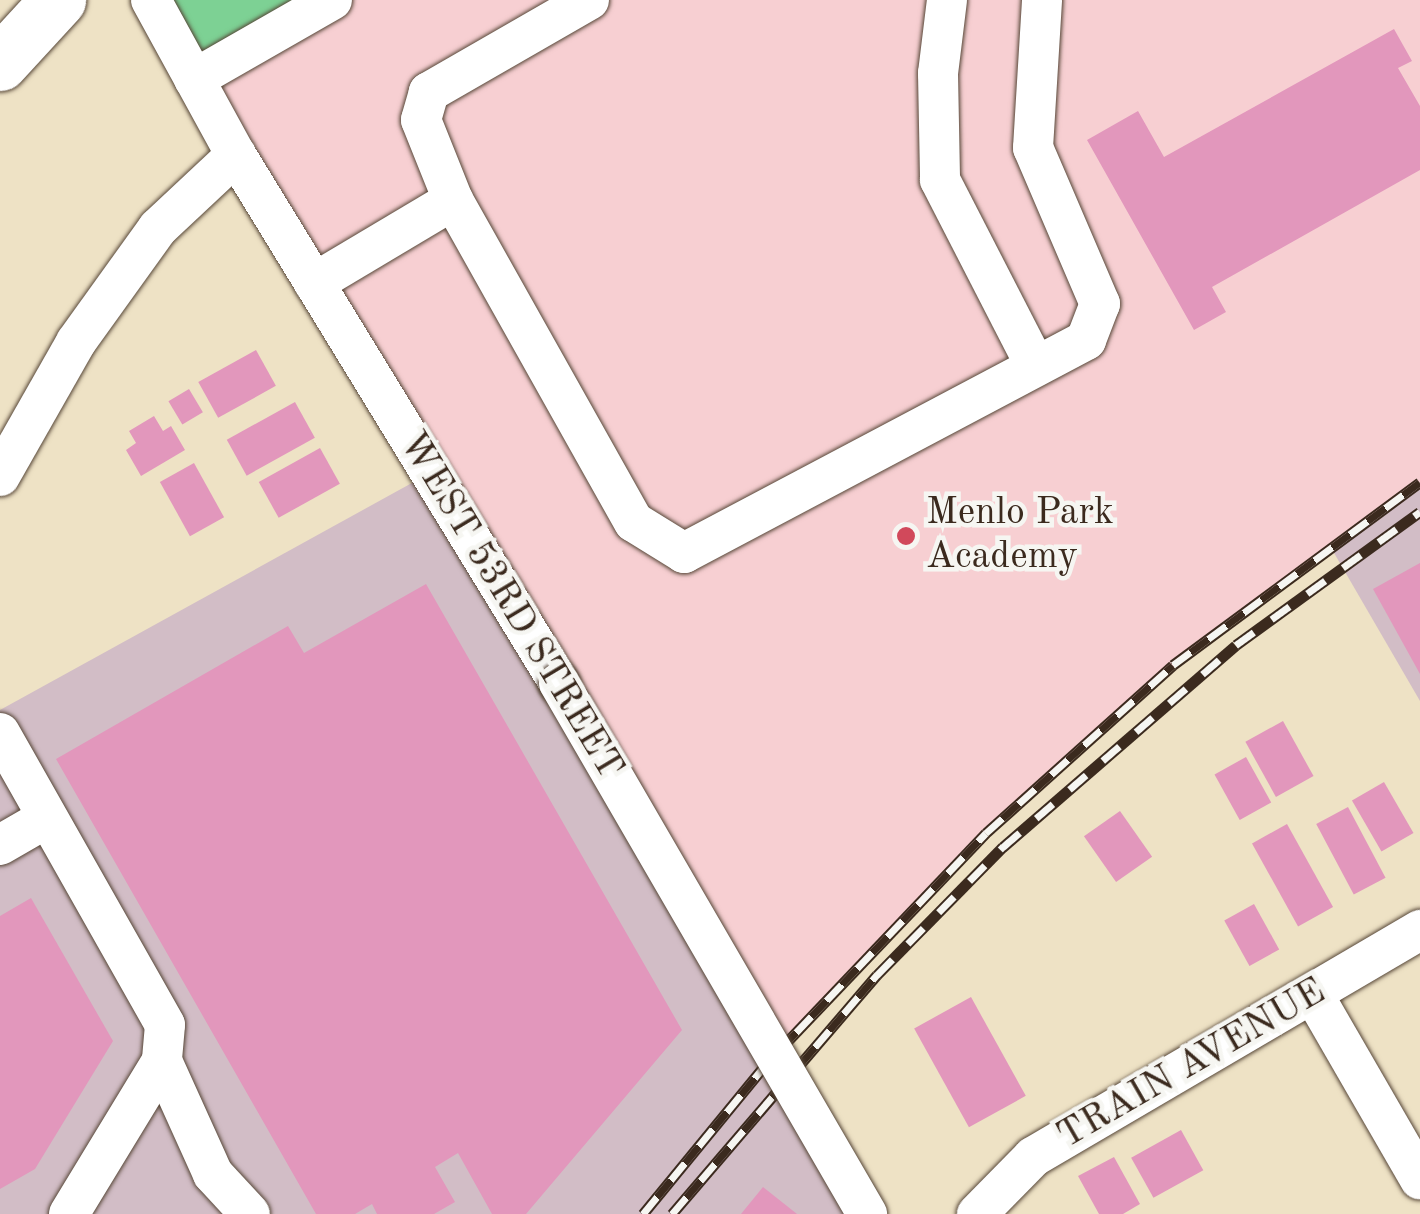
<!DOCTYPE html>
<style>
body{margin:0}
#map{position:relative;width:1420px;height:1214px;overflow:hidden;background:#eee2c5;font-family:"Old Standard TT",serif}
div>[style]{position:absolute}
.built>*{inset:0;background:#f7cfd2}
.industrial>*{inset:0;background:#d2bdc6}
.green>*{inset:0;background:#7dd194}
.building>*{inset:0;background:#e297bc;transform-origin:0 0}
.roads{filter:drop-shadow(0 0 2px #564637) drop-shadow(0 0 2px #564637)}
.minor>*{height:40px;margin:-20px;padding:0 20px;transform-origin:20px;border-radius:20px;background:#fff}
.highway>*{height:55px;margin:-27.5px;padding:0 27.5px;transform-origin:27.5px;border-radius:27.5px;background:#fff}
.rail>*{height:11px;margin-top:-5.5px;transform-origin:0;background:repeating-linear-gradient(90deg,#f6f6f2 0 22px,#3b2a1e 0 44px);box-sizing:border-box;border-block:2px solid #3b2a1e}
.bridges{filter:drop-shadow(0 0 2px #564637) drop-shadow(0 0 2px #564637)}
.minor-bridge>*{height:40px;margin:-20px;padding:0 20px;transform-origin:20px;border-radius:20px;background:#fff}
.dots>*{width:28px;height:28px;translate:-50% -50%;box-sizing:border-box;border:5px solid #f6f6f2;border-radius:50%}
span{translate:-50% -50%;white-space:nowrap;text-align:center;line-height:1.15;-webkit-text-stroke:9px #f6f6f2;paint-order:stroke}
.poi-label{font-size:38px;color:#3b2a1e}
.left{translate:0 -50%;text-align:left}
.street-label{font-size:38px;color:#3b2a1e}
</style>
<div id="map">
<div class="built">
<div style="clip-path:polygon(332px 0,1420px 0,1420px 482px,1143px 691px,985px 833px,773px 1056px,194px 79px)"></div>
</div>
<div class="industrial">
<div style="clip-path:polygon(430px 473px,867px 1214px,0 1214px,0 710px)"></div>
<div style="clip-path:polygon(1420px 482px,1420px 701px,1330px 546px)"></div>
</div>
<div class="green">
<div style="clip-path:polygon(151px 0,332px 0,194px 79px)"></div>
</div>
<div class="building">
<div style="clip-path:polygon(1394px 29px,1412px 61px,1398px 68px,1420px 106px,1420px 170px,1212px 287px,1226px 312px,1194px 330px,1087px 140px,1138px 111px,1164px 157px)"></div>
<div style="left:256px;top:350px;width:41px;height:66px;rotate:61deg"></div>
<div style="left:189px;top:389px;width:27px;height:24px;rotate:59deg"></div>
<div style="left:295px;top:402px;width:41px;height:78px;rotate:61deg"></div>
<div style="clip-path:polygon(154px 416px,163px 431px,171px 426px,185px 450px,141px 476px,126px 450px,136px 443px,129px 431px)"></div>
<div style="left:320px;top:448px;width:41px;height:70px;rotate:61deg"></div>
<div style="left:194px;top:463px;width:62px;height:39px;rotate:61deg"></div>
<div style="clip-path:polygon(1420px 563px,1420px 674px,1373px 589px)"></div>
<div style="clip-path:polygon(426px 584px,682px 1030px,526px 1214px,492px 1214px,458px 1153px,435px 1167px,455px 1202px,434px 1214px,377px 1214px,372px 1204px,355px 1214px,316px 1214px,56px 759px,288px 626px,304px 653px)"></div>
<div style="left:1283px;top:721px;width:63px;height:43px;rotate:61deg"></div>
<div style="left:1246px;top:757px;width:52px;height:36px;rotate:61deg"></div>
<div style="left:1384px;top:782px;width:59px;height:37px;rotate:60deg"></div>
<div style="left:1348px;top:807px;width:80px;height:36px;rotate:62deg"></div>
<div style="left:1120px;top:811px;width:56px;height:44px;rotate:55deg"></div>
<div style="left:1287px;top:824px;width:95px;height:40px;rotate:61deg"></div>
<div style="clip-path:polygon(31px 898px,113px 1041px,35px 1169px,0 1189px,0 916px)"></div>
<div style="left:1254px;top:904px;width:52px;height:34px;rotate:61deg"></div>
<div style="left:971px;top:997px;width:113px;height:65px;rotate:61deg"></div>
<div style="left:1181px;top:1130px;width:46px;height:57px;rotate:61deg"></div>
<div style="clip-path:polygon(1114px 1157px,1140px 1204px,1123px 1214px,1099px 1214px,1078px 1176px)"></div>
<div style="clip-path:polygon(763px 1187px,797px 1214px,741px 1214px)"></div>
</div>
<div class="roads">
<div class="minor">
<div style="left:151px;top:0;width:177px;rotate:61.3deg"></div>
<div style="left:236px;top:155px;width:619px;rotate:58.54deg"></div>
<div style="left:589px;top:0;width:185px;rotate:150.1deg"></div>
<div style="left:429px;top:92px;width:29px;rotate:106deg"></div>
<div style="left:421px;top:120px;width:86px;rotate:68.2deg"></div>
<div style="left:453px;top:200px;width:369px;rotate:60.7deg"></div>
<div style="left:634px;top:522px;width:59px;rotate:31.8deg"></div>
<div style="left:684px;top:553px;width:455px;rotate:-27.9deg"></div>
<div style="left:1086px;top:340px;width:39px;rotate:-69deg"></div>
<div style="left:1100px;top:304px;width:170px;rotate:-113.2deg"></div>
<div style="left:1033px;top:148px;width:148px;rotate:-86.5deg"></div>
<div style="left:947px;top:0;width:74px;rotate:97deg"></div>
<div style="left:938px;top:73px;width:107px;rotate:88.9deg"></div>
<div style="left:940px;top:180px;width:208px;rotate:62.8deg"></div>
<div style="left:194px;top:79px;width:159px;rotate:-29.8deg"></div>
<div style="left:314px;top:283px;width:162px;rotate:-30.8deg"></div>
<div style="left:0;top:476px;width:154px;rotate:-60.4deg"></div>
<div style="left:76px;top:342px;width:140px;rotate:-54.3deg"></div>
<div style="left:158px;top:228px;width:107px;rotate:-43.1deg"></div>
<div style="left:0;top:733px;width:335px;rotate:60.5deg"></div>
<div style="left:165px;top:1025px;width:36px;rotate:95deg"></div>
<div style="left:162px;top:1061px;width:179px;rotate:121.3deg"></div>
<div style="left:0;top:845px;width:52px;rotate:-30deg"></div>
<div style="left:1313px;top:994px;width:214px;rotate:60deg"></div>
<div style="left:162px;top:1061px;width:124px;rotate:65.7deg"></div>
<div style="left:213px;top:1174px;width:54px;rotate:47.2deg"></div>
<div style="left:977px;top:1214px;width:80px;rotate:-45.5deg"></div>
<div style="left:1033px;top:1157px;width:449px;rotate:-30.4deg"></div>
</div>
<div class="highway">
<div style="left:0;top:63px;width:86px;rotate:-47.4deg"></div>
</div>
</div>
<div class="rail">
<div style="left:643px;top:1214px;width:194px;rotate:-50.6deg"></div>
<div style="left:766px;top:1064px;width:319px;rotate:-46.4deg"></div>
<div style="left:986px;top:833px;width:251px;rotate:-41.9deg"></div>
<div style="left:1173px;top:665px;width:307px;rotate:-36.5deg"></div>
<div style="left:672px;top:1214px;width:315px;rotate:-49.4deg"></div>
<div style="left:877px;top:975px;width:180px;rotate:-45.5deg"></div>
<div style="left:1003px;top:847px;width:308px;rotate:-40.9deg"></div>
<div style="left:1236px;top:645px;width:227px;rotate:-35.9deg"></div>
</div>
<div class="bridges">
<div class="minor-bridge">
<div style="left:559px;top:683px;width:614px;rotate:59.88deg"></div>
</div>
</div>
<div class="dots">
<div style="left:906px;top:536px;background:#d1495b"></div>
</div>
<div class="poi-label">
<span class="left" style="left:926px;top:536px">Menlo Park<br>Academy</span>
</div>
<div class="street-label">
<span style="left:510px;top:606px;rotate:59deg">WEST 53RD STREET</span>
<span style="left:1192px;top:1065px;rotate:-30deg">TRAIN AVENUE</span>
</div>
</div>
